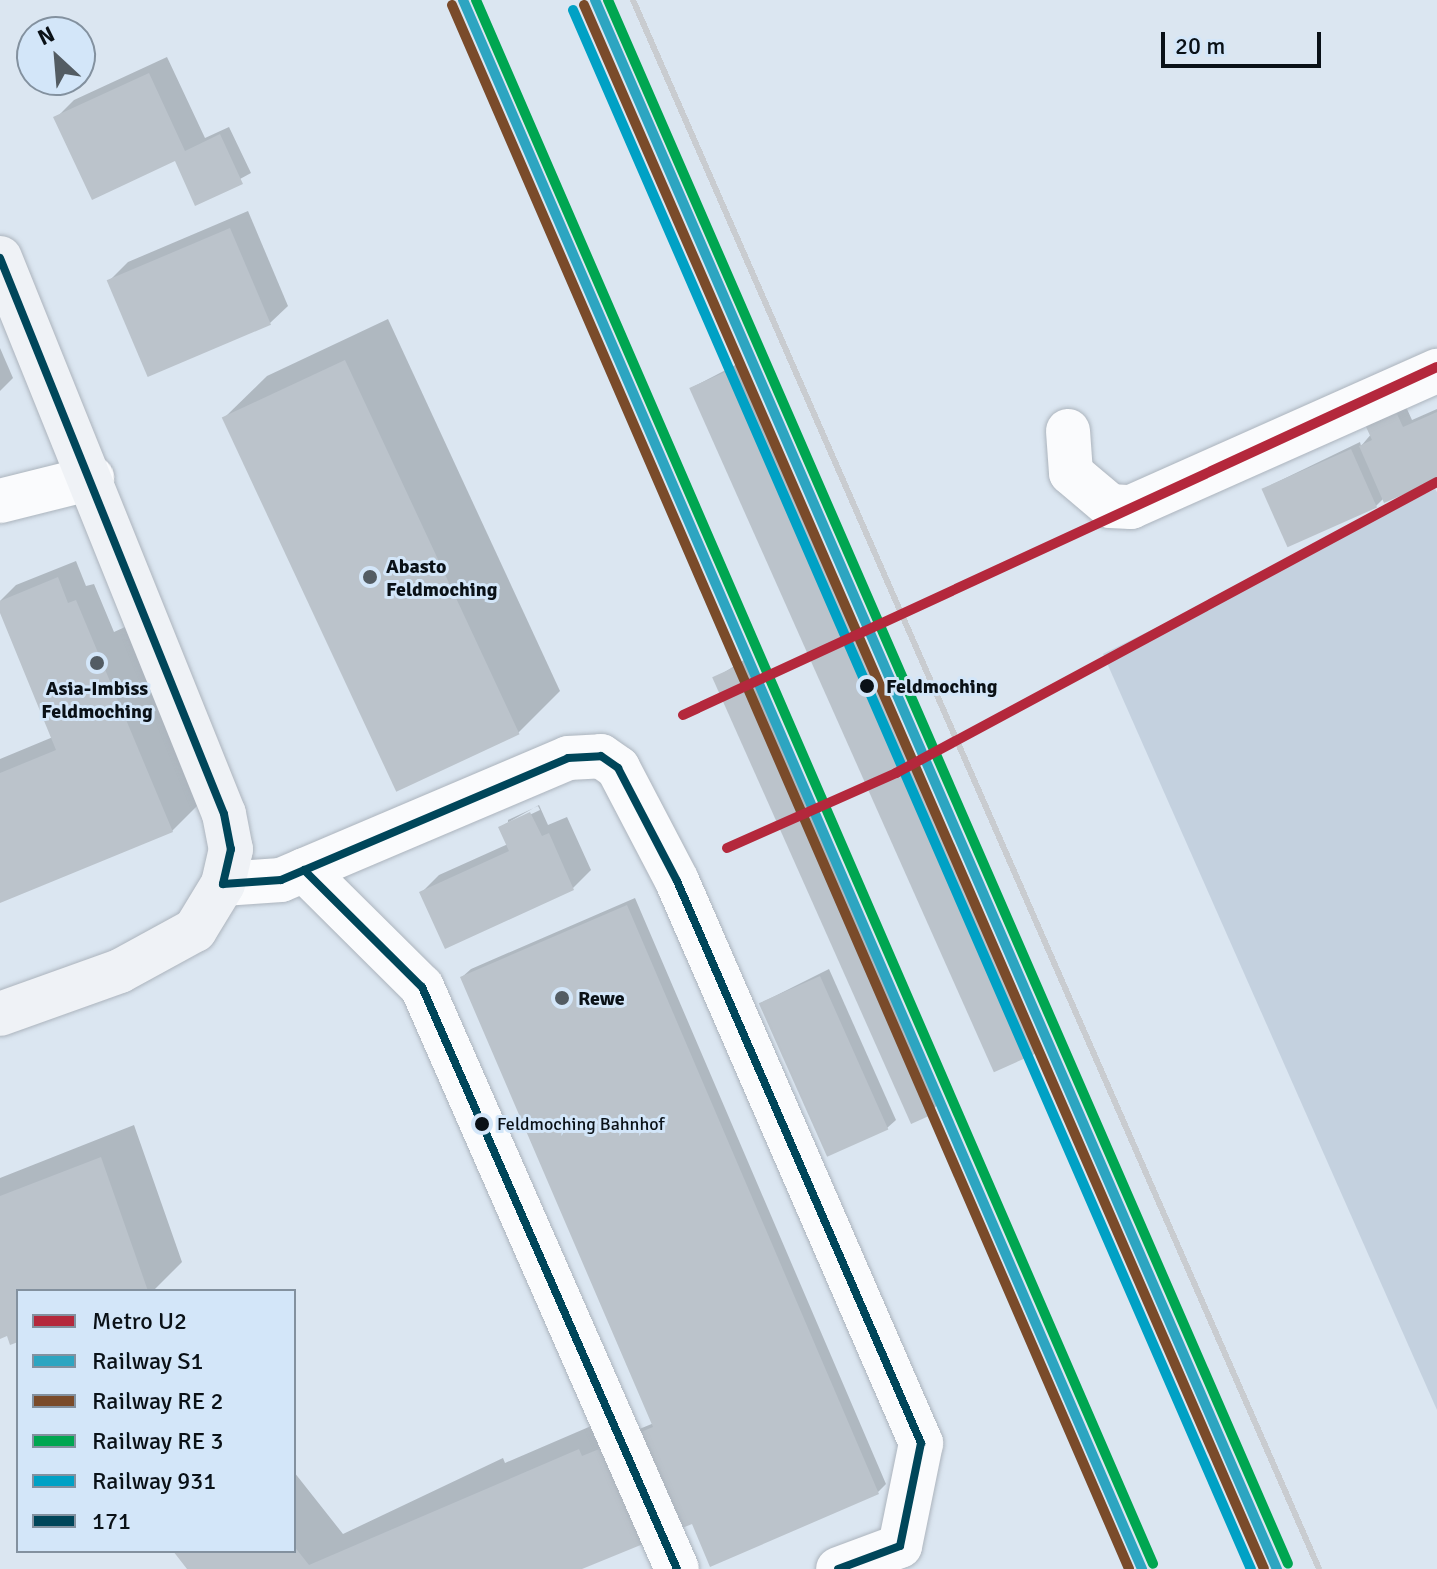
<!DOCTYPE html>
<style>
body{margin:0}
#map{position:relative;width:1437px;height:1569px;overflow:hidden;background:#dbe6f1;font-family:Signika,sans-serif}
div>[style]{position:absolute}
.green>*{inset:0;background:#c4d1df}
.shadow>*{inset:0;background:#0003}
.building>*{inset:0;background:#bbc3cb;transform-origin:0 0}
.roads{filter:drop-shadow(0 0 2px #acb4bd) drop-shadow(0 0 2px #acb4bd)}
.minor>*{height:44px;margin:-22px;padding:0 22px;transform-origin:22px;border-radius:22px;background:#fafbfd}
.major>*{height:44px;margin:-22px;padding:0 22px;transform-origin:22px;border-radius:22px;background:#eff2f6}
.rail>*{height:6px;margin:-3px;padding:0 3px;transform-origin:3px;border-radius:3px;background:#c9ccd0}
.bus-1>*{height:8px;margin:-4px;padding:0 4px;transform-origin:4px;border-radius:4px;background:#00465a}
.rail-1>*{height:10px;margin:-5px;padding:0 5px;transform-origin:5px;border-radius:5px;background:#2da5c1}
.rail-2>*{height:10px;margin:-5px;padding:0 5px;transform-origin:5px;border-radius:5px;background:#7a4b2a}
.rail-3>*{height:10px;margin:-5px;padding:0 5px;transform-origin:5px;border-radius:5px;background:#00a651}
.rail-4>*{height:10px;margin:-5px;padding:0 5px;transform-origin:5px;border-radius:5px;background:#00a1c5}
.metro-1>*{height:10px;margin:-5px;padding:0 5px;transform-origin:5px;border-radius:5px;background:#b4283c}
.dots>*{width:22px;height:22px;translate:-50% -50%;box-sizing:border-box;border:4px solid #d3e6f9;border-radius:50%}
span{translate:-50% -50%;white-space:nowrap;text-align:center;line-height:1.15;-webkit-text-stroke:6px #d3e6f9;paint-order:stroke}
.bus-label{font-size:18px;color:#0a1117}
.left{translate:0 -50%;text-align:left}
.poi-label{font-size:20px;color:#0a1117;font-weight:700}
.stop-label{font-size:20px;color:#0a1117;font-weight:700}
.legend{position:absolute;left:16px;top:1289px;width:280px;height:264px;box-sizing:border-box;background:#d3e6f9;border:2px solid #83919f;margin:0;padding:10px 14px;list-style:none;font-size:24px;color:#0a1117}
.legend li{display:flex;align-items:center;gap:16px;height:40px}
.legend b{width:40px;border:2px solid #83919f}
.north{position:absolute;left:16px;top:16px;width:80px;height:80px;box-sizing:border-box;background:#d3e6f9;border:2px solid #83919f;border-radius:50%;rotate:334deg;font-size:22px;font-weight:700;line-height:32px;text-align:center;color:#0a1117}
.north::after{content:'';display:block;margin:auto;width:28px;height:36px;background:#535c63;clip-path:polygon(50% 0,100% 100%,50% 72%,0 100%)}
.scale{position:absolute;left:1161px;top:32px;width:160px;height:36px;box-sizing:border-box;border:4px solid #0a1117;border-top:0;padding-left:10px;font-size:24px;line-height:28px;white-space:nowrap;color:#0a1117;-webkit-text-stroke:6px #d3e6f9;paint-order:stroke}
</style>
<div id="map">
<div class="green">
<div style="clip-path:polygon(1435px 489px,1437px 492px,1437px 1410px,1103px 654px)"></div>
</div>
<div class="shadow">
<div style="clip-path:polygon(167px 57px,205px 138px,229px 127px,251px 173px,196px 203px,183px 155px,56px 118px,74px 100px)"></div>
<div style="clip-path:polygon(248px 211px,288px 306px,270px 323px,110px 280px,128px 262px)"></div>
<div style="clip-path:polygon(388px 319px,560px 691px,517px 734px,224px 418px,267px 376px)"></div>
<div style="clip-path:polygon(0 348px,13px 378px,0 391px)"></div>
<div style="clip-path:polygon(743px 361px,1041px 1045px,1032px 1053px,691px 388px)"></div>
<div style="clip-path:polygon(1402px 398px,1412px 420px,1437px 409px,1437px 478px,1384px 498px,1376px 506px,1263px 489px,1360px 442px,1361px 446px)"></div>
<div style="clip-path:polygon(76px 561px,86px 586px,94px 584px,114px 632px,125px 627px,198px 805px,172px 831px,0 900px,0 759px,53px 737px,0 601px,16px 585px)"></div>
<div style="clip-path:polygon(744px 660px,937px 1105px,929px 1114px,715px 678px)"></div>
<div style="clip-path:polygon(evenodd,539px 805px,548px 825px,567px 817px,591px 870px,573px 888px,446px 946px,421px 893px,439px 875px,508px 844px,500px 827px,539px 805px,538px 806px,540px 810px,508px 825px,508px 820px,538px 806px)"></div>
<div style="clip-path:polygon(635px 898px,886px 1484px,877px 1493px,693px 1521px,577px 1569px,190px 1569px,176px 1551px,294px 1551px,294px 1472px,343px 1534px,503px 1458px,505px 1463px,612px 1417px,620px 1437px,654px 1423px,462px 977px,471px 969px)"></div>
<div style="clip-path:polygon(829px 969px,896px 1120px,887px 1128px,761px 1003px)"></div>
<div style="clip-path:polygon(134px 1125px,182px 1262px,153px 1291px,18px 1291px,18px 1340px,8px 1333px,0 1336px,0 1178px)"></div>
</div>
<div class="building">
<div style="clip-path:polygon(149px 73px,185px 151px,220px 134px,243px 184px,195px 206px,175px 161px,92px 200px,53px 117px)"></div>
<div style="left:230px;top:228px;width:105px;height:134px;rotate:67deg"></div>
<div style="left:345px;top:360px;width:413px;height:136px;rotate:65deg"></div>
<div style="left:734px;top:368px;width:749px;height:49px;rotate:66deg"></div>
<div style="clip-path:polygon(1393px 405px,1403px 427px,1437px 412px,1437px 480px,1384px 503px,1359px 446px,1372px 440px,1362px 418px)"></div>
<div style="left:1351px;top:449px;width:64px;height:98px;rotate:66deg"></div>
<div style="clip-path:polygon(58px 577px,68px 603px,76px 600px,173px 832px,0 903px,0 773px,56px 750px,0 613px,0 601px)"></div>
<div style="left:735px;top:667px;width:489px;height:25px;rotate:66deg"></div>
<div style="clip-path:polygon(530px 812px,542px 836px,549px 833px,574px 890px,445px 949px,419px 892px,509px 851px,498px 827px)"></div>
<div style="clip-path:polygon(627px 905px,879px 1494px,710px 1567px,692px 1524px,582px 1569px,187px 1569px,173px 1551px,294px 1551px,294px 1546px,309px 1565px,579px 1449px,582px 1456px,653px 1427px,460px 977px)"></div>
<div style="left:820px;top:976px;width:168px;height:67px;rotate:66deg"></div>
<div style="clip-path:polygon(101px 1157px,148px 1291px,18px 1291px,18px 1342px,10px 1345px,7px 1336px,0 1339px,0 1196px)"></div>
</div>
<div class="roads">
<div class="minor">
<div style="left:1068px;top:431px;width:42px;rotate:85.9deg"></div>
<div style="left:1071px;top:473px;width:51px;rotate:40.2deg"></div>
<div style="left:1110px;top:506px;width:21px;rotate:3deg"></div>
<div style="left:1131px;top:507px;width:335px;rotate:-24deg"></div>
<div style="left:0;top:501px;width:95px;rotate:-14deg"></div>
<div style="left:304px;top:870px;width:166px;rotate:44.8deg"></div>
<div style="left:422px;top:987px;width:635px;rotate:66.34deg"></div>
<div style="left:223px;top:884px;width:58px;rotate:-3.9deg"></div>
<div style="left:281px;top:880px;width:312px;rotate:-23deg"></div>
<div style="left:568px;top:758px;width:33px;rotate:-3deg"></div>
<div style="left:601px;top:756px;width:21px;rotate:35deg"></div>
<div style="left:618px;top:768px;width:127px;rotate:62.4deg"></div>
<div style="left:677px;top:881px;width:613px;rotate:66.53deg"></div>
<div style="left:921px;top:1443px;width:105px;rotate:101.5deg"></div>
<div style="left:900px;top:1546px;width:66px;rotate:159.6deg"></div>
</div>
<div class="major">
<div style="left:0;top:258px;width:599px;rotate:68.06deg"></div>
<div style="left:224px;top:814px;width:36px;rotate:79deg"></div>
<div style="left:231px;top:849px;width:36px;rotate:103deg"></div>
<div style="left:223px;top:884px;width:54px;rotate:121.3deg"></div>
<div style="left:195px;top:930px;width:85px;rotate:151.3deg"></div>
<div style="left:120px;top:971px;width:127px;rotate:160.3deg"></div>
</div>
</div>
<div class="rail">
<div style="left:633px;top:0;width:1712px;rotate:66.38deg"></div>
</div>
<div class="bus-1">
<div style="left:0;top:258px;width:599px;rotate:68.06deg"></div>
<div style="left:224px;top:814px;width:36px;rotate:79deg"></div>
<div style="left:231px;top:849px;width:36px;rotate:103deg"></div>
<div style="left:304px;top:870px;width:166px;rotate:44.8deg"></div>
<div style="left:422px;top:987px;width:635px;rotate:66.34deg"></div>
<div style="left:223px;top:884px;width:58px;rotate:-3.9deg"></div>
<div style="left:281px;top:880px;width:312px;rotate:-23deg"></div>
<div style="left:568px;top:758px;width:33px;rotate:-3deg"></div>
<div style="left:601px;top:756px;width:21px;rotate:35deg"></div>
<div style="left:618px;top:768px;width:127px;rotate:62.4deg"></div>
<div style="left:677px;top:881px;width:613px;rotate:66.53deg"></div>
<div style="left:921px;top:1443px;width:105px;rotate:101.5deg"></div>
<div style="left:900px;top:1546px;width:66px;rotate:159.6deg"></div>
</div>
<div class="rail-1">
<div style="left:463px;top:0;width:1710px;rotate:66.6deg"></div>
<div style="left:595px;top:0;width:1711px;rotate:66.51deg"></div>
</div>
<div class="rail-2">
<div style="left:452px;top:5px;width:1704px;rotate:66.59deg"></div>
<div style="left:584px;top:5px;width:1705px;rotate:66.5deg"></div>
</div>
<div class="rail-3">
<div style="left:476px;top:0;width:1704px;rotate:66.59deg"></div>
<div style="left:608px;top:0;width:1705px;rotate:66.5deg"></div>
</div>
<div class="rail-4">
<div style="left:573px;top:10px;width:1700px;rotate:66.5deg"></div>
</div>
<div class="metro-1">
<div style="left:683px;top:715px;width:830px;rotate:-24.78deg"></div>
<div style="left:727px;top:848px;width:185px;rotate:-23.9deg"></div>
<div style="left:896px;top:773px;width:614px;rotate:-28.28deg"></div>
</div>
<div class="dots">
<div style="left:370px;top:577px;background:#535c63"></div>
<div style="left:97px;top:663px;background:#535c63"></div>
<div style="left:867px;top:686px;background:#0a1117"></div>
<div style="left:562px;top:998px;background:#535c63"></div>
<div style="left:482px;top:1124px;background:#0a1117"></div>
</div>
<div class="bus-label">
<span class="left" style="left:497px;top:1124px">Feldmoching Bahnhof</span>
</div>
<div class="poi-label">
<span class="left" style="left:386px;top:578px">Abasto<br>Feldmoching</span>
<span style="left:97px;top:700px">Asia-Imbiss<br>Feldmoching</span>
<span class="left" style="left:578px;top:998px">Rewe</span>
</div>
<div class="stop-label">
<span class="left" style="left:886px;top:686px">Feldmoching</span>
</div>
<ul class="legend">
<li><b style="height:10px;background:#b4283c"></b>Metro U2</li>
<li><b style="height:10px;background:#2da5c1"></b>Railway S1</li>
<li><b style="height:10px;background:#7a4b2a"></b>Railway RE 2</li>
<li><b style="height:10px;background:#00a651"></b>Railway RE 3</li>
<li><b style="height:10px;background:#00a1c5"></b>Railway 931</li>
<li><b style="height:10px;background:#00465a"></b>171</li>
</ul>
<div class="north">N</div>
<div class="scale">20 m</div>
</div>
